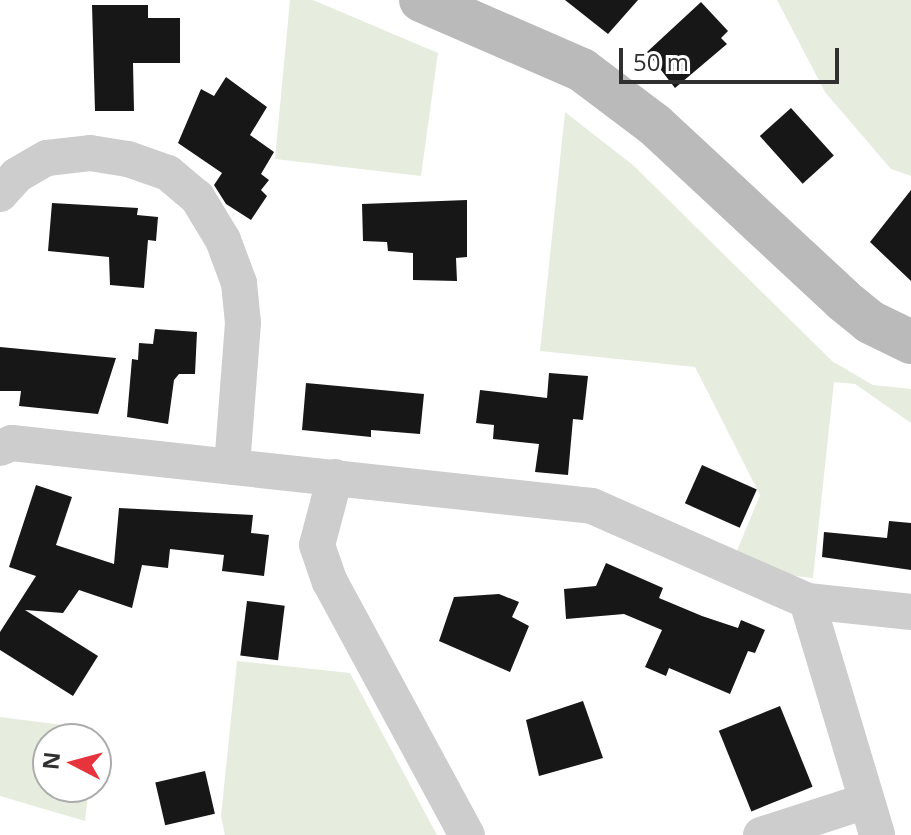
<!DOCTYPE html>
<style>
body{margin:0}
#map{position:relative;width:911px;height:835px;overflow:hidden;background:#fff;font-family:"Open Sans",sans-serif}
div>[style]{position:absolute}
.green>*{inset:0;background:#e6edde}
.building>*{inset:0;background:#171717;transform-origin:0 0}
.street>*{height:36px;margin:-18px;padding:0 18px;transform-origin:18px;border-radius:18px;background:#cdcdcd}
.secondary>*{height:44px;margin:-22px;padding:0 22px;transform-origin:22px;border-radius:22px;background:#bababa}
span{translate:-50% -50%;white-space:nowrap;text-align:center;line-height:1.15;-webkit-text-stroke:8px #fff;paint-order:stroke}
.north{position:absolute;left:32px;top:723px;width:80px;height:80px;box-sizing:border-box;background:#fff;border:2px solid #acacac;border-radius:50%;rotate:276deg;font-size:22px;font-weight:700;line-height:32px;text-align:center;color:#303030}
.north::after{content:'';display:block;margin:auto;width:28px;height:36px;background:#e6333c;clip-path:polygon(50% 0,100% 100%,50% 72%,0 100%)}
.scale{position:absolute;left:619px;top:48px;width:220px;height:36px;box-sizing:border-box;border:4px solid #303030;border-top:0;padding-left:10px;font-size:24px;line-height:28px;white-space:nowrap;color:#303030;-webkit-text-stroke:6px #fff;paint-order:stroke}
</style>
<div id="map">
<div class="green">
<div style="clip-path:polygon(290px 0,313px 0,438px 53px,421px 176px,275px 159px)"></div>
<div style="clip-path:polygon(777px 0,911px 0,911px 176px,891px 169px,825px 92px)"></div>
<div style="clip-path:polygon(565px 112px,633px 165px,832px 361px,873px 385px,911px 389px,911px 423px,855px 384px,834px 382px,813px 578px,787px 575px,736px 553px,760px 495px,695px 367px,540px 351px)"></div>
<div style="clip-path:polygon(237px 661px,350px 673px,437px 835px,225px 835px,221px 816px)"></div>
<div style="clip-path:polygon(0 717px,94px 729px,93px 739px,48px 739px,48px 787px,89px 787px,85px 821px,0 796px)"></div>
</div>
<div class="building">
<div style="clip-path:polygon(565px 0,638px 0,608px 34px)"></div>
<div style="clip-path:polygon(701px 2px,728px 31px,721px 38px,727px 44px,675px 88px,647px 52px)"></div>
<div style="clip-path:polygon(92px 5px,148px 5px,148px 18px,180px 18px,180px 63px,133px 63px,134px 111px,95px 111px)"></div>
<div style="clip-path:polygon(226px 77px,267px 107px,250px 135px,274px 152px,261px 174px,269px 180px,261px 190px,267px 196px,251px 220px,226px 204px,214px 185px,222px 173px,178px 143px,201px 89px,214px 96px)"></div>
<div style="left:791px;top:108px;width:64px;height:42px;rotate:48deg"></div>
<div style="clip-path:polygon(911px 190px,911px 281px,870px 242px)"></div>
<div style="clip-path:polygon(467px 200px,467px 257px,456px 258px,457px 281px,413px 280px,413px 253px,388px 251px,387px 242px,363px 241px,362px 204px)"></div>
<div style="clip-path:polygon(52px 203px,138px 208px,137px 215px,158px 217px,156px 241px,148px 240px,144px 288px,110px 285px,109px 257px,48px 251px)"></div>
<div style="clip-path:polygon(155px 329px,197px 332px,195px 374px,179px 374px,174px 380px,168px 424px,127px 417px,132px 359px,138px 360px,139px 343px,153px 344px)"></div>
<div style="clip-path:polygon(0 347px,116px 358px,98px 414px,19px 406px,21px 391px,0 391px)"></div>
<div style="clip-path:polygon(549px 373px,588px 376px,583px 420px,573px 419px,568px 475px,535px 472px,539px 444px,493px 439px,494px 425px,476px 423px,480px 390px,547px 398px)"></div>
<div style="clip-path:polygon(306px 383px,424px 394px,420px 434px,371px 430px,371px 437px,302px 430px)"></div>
<div style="left:702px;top:465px;width:60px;height:42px;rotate:24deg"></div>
<div style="clip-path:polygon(36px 485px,72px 497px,56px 545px,114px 564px,119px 508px,253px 515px,251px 533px,269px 535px,264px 576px,222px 571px,224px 555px,170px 549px,168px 568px,142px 565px,132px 608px,79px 590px,63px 613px,25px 610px,98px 656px,73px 696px,0 650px,0 632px,36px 576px,9px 567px)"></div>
<div style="clip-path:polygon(889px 521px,911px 523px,911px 570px,822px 557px,824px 532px,887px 538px)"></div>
<div style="clip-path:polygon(606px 563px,663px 588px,659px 598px,702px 616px,738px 628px,741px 620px,765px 630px,755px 653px,748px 651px,730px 694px,669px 668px,666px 676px,645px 667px,662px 630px,624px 614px,566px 619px,564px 589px,596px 586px)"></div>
<div style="clip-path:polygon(499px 594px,519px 602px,512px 617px,529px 626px,510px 672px,439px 641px,454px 597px)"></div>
<div style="left:247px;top:601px;width:38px;height:55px;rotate:7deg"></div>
<div style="clip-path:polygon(583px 701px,603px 758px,539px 776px,526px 720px)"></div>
<div style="left:780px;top:706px;width:87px;height:66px;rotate:68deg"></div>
<div style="left:205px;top:771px;width:44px;height:51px;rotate:77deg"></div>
</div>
<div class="street">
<div style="left:0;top:194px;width:25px;rotate:-48deg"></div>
<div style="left:17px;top:175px;width:34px;rotate:-30deg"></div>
<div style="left:47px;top:158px;width:43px;rotate:-6.6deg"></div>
<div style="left:90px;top:153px;width:38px;rotate:9deg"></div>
<div style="left:128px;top:159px;width:42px;rotate:19.3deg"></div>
<div style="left:168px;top:173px;width:38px;rotate:40deg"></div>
<div style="left:197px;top:197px;width:50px;rotate:58.8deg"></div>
<div style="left:223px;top:240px;width:46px;rotate:69.6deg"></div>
<div style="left:239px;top:283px;width:40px;rotate:84.3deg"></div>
<div style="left:243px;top:323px;width:144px;rotate:94.4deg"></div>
<div style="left:0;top:448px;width:13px;rotate:-23deg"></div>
<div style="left:12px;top:443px;width:583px;rotate:6.2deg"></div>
<div style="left:592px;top:506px;width:235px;rotate:23.8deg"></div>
<div style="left:807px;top:601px;width:105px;rotate:6deg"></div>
<div style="left:335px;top:477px;width:70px;rotate:104.8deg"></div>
<div style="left:317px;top:545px;width:39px;rotate:71deg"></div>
<div style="left:330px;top:582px;width:288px;rotate:61.6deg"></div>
<div style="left:807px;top:601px;width:244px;rotate:73.3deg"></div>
<div style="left:761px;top:835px;width:110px;rotate:-17.9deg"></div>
</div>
<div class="secondary">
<div style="left:421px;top:0;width:176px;rotate:23.5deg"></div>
<div style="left:582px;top:70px;width:91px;rotate:37deg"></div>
<div style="left:655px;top:125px;width:257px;rotate:42.9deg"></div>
<div style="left:843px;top:300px;width:35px;rotate:39deg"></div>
<div style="left:870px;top:322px;width:46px;rotate:26deg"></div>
</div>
<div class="north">N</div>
<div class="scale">50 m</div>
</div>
